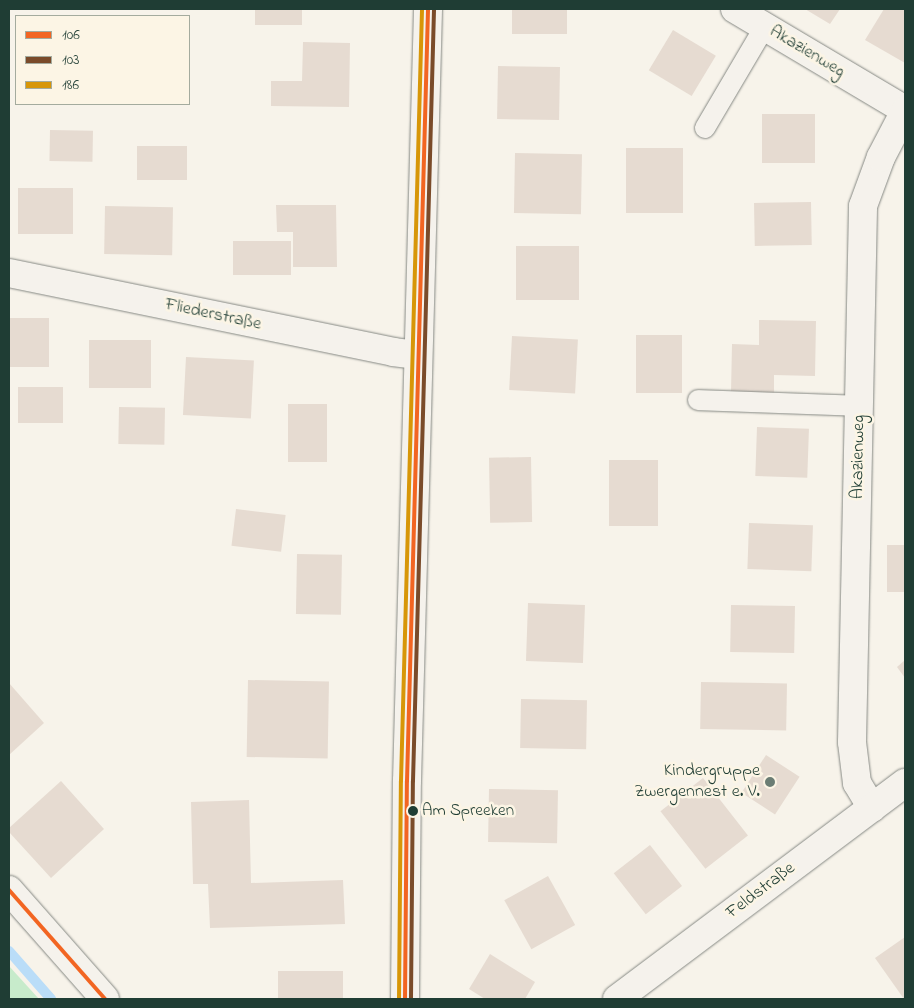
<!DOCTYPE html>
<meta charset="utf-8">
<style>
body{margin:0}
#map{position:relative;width:914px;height:1008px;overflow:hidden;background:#f7f3ea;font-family:"Indie Flower",sans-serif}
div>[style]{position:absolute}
.green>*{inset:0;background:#c7ebcb}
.stream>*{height:10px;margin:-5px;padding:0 5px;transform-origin:5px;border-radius:5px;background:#baddf8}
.building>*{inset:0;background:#e6dbd1;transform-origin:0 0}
.roads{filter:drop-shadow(0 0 1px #868984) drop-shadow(0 0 1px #868984)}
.service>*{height:20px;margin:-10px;padding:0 10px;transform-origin:10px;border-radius:10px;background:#f5f2ec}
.minor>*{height:28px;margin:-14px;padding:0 14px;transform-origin:14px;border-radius:14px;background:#f5f2ec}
.tertiary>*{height:28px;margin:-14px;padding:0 14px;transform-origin:14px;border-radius:14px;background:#f5f2ec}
.bus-1>*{height:4px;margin:-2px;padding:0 2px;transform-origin:2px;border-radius:2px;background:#f26522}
.bus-2>*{height:4px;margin:-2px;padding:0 2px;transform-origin:2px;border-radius:2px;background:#7a4b2a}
.bus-3>*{height:4px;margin:-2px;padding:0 2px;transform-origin:2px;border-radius:2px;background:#d79608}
.dots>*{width:14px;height:14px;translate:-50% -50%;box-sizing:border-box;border:2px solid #fcf5e5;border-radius:50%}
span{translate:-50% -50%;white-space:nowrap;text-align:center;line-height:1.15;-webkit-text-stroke:5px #fcf5e5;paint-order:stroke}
.bus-label{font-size:17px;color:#1f3d34}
.left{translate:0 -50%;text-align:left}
.street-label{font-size:18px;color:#1f3d34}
.poi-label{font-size:18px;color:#1f3d34}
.right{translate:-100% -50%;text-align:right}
.frame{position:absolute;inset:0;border:10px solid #1f3d34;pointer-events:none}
.legend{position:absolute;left:15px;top:15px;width:175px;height:90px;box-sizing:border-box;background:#fcf5e5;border:1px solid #a4ab9e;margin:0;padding:6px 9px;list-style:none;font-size:15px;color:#1f3d34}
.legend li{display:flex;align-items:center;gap:10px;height:25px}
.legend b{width:25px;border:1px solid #a4ab9e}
</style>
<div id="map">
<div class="green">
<div style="clip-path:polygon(9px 966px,39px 999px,9px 999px)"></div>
</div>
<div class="stream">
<div style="left:9px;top:951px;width:64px;rotate:48.8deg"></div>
</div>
<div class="building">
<div style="left:255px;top:9px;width:47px;height:16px"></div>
<div style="left:512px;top:9px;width:55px;height:25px"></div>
<div style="clip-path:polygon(805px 9px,840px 9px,830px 24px)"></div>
<div style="clip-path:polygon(884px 9px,905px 9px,905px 63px,865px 40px)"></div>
<div style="left:673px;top:30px;width:50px;height:47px;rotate:31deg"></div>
<div style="clip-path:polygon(303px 42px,350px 43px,349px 107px,271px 106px,271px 81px,302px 81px)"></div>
<div style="left:498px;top:66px;width:62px;height:53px;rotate:1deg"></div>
<div style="left:815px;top:114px;width:49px;height:53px;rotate:90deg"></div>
<div style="left:50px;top:130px;width:43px;height:31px;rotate:1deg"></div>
<div style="left:137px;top:146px;width:50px;height:34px"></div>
<div style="left:626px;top:148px;width:57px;height:65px"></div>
<div style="left:515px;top:153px;width:67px;height:60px;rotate:1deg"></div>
<div style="left:73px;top:188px;width:46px;height:55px;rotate:90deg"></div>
<div style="left:811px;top:202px;width:43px;height:57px;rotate:89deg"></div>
<div style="clip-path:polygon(276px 205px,336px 205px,337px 267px,293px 267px,293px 232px,277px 232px)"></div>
<div style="left:105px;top:206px;width:68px;height:48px;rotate:1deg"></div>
<div style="left:233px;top:241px;width:58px;height:34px"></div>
<div style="left:516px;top:246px;width:63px;height:54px"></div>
<div style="left:9px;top:318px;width:40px;height:49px"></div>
<div style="clip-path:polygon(759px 320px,816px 321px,815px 376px,774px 375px,774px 393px,731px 392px,732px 344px,759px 345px)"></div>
<div style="left:636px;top:335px;width:46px;height:58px"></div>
<div style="left:512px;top:336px;width:66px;height:54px;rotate:3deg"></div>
<div style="left:89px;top:340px;width:62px;height:48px"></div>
<div style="left:186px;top:357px;width:68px;height:58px;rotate:3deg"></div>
<div style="left:18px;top:387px;width:45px;height:36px"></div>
<div style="left:288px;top:404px;width:39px;height:58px"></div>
<div style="left:119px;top:407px;width:46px;height:37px;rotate:1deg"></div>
<div style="left:757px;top:427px;width:52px;height:49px;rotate:2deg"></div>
<div style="left:531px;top:457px;width:65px;height:42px;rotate:89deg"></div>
<div style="left:609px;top:460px;width:49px;height:66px"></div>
<div style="left:236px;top:509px;width:50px;height:37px;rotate:7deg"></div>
<div style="left:749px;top:523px;width:64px;height:46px;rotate:2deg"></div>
<div style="left:887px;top:545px;width:18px;height:47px"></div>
<div style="left:297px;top:554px;width:45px;height:60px;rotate:1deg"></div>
<div style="left:528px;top:603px;width:57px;height:58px;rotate:2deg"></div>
<div style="left:731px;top:605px;width:64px;height:47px;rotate:1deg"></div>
<div style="clip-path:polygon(905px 660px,905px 678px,897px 667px)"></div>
<div style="left:248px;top:680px;width:81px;height:77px;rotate:1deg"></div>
<div style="left:701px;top:682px;width:86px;height:47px;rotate:1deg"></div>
<div style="clip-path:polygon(9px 683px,44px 723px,9px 755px)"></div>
<div style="left:521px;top:699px;width:66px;height:49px;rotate:1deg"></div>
<div style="left:766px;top:755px;width:40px;height:45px;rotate:33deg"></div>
<div style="left:703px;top:778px;width:73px;height:54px;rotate:52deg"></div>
<div style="clip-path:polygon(61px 781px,104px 829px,51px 878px,9px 832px,9px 828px)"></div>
<div style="left:489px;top:789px;width:69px;height:53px;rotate:1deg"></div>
<div style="clip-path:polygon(249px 800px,251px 883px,343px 880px,345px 924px,210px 928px,208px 884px,193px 884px,191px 802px)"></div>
<div style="left:650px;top:845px;width:52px;height:46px;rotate:52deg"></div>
<div style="left:548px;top:876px;width:56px;height:50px;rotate:61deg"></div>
<div style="clip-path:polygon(905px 937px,905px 999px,904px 999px,875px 958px)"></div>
<div style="clip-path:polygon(490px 954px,535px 982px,525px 999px,485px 999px,469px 989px)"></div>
<div style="left:343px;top:971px;width:28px;height:65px;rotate:90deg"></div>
</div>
<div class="roads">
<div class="service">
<div style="left:705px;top:128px;width:118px;rotate:-59.5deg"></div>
<div style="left:698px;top:400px;width:162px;rotate:2.1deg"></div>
</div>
<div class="minor">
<div style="left:735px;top:9px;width:198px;rotate:30.7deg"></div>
<div style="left:9px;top:273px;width:392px;rotate:11.6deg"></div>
<div style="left:393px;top:352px;width:25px;rotate:7deg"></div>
<div style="left:872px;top:808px;width:29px;rotate:-121deg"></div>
<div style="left:857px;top:783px;width:41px;rotate:-97deg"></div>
<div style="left:852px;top:742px;width:536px;rotate:-88.82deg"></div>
<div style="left:863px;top:206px;width:52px;rotate:-69.8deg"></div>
<div style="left:881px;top:157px;width:52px;rotate:-62.4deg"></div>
<div style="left:405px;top:999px;width:218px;rotate:-89.5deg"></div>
<div style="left:407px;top:781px;width:772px;rotate:-88.44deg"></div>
<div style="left:617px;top:999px;width:360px;rotate:-36.9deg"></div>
</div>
<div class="tertiary">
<div style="left:9px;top:890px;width:145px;rotate:48.6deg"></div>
</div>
</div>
<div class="bus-1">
<div style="left:9px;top:890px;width:145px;rotate:48.6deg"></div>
<div style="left:405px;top:999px;width:218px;rotate:-89.5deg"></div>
<div style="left:407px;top:781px;width:772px;rotate:-88.44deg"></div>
</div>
<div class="bus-2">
<div style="left:411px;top:999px;width:218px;rotate:-89.5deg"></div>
<div style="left:413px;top:781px;width:772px;rotate:-88.44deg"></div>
</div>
<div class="bus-3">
<div style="left:399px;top:999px;width:218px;rotate:-89.5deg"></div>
<div style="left:401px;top:781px;width:772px;rotate:-88.44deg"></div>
</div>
<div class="dots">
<div style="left:770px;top:782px;background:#6b7d74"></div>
<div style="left:413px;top:811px;background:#1f3d34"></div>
</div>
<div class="bus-label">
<span class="left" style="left:422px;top:811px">Am Spreeken</span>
</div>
<div class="street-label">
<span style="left:807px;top:52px;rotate:31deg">Akazienweg</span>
<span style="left:213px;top:315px;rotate:12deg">Fliederstraße</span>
<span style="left:859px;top:457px;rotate:-89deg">Akazienweg</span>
<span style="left:761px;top:891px;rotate:-37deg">Feldstraße</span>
</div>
<div class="poi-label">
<span class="right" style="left:760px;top:782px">Kindergruppe<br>Zwergennest e. V.</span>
</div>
<div class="frame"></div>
<ul class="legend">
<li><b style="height:6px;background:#f26522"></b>106</li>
<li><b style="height:6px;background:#7a4b2a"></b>103</li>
<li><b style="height:6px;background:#d79608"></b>186</li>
</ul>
</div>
